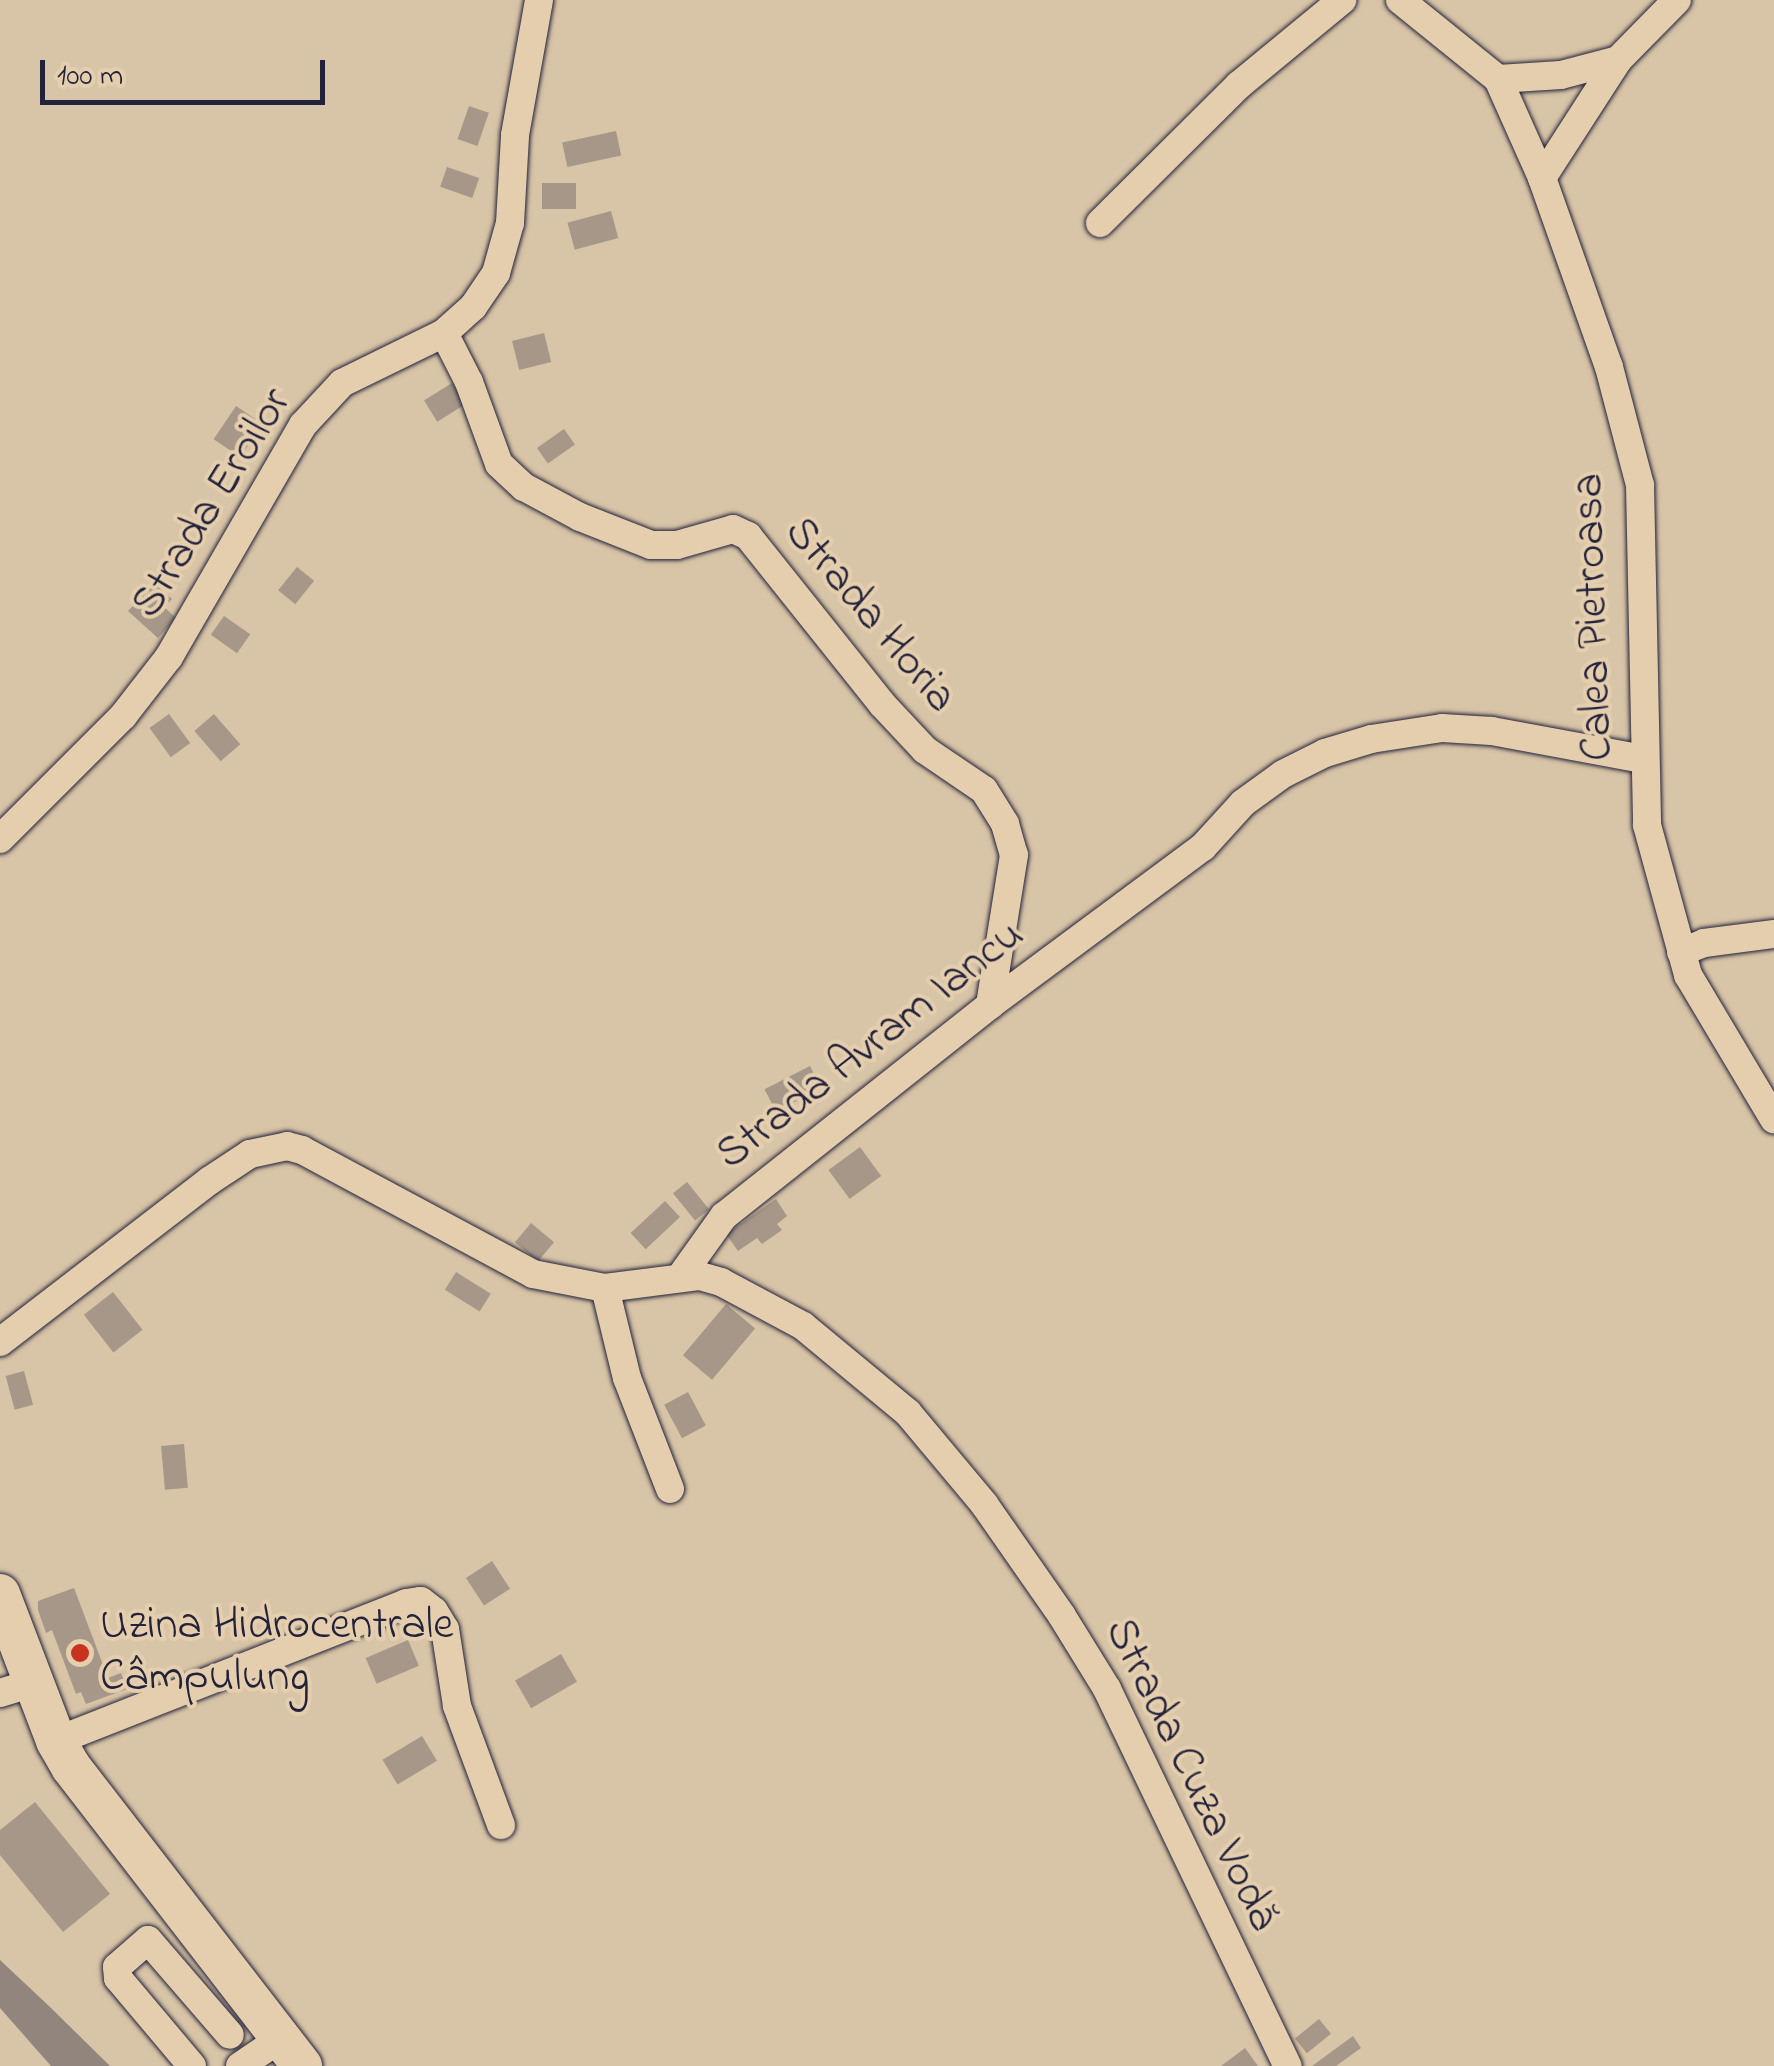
<!DOCTYPE html>
<meta charset="utf-8">
<style>
body{margin:0}
#map{position:relative;width:1774px;height:2066px;overflow:hidden;background:#d8c4a6;font-family:"Indie Flower",sans-serif}
div>[style]{position:absolute}
.water>*{inset:0;background:#92857d}
.building>*{inset:0;background:#a69788;transform-origin:0 0}
.roads{filter:drop-shadow(0 0 2px #22223b) drop-shadow(0 0 2px #22223b)}
.minor>*{height:28px;margin:-14px;padding:0 14px;transform-origin:14px;border-radius:14px;background:#e4cead}
.highway>*{height:40px;margin:-20px;padding:0 20px;transform-origin:20px;border-radius:20px;background:#e4cead}
.dots>*{width:28px;height:28px;translate:-50% -50%;box-sizing:border-box;border:5px solid #e4cead;border-radius:50%}
span{translate:-50% -50%;white-space:nowrap;text-align:center;line-height:1.15;-webkit-text-stroke:8px #e4cead;paint-order:stroke}
.street-label{font-size:45px;color:#22223b}
.poi-label{font-size:45px;color:#22223b}
.left{translate:0 -50%;text-align:left}
.scale{position:absolute;left:40px;top:60px;width:285px;height:45px;box-sizing:border-box;border:5px solid #22223b;border-top:0;padding-left:12px;font-size:30px;line-height:35px;white-space:nowrap;color:#22223b;-webkit-text-stroke:8px #e4cead;paint-order:stroke}
</style>
<div id="map">
<div class="water">
<div style="clip-path:polygon(0 1960px,50px 2007px,110px 2066px,51px 2066px,0 2008px)"></div>
</div>
<div class="building">
<div style="left:469px;top:106px;width:21px;height:35px;rotate:19deg"></div>
<div style="left:616px;top:131px;width:25px;height:55px;rotate:78deg"></div>
<div style="left:447px;top:167px;width:34px;height:21px;rotate:19deg"></div>
<div style="left:542px;top:183px;width:34px;height:26px"></div>
<div style="left:611px;top:211px;width:28px;height:45px;rotate:75deg"></div>
<div style="left:544px;top:333px;width:30px;height:33px;rotate:76deg"></div>
<div style="left:452px;top:383px;width:25px;height:33px;rotate:58deg"></div>
<div style="left:236px;top:406px;width:32px;height:40px;rotate:34deg"></div>
<div style="left:564px;top:429px;width:19px;height:33px;rotate:55deg"></div>
<div style="left:297px;top:567px;width:22px;height:30px;rotate:39deg"></div>
<div style="clip-path:polygon(154px 583px,172px 599px,164px 607px,176px 618px,158px 638px,128px 611px)"></div>
<div style="left:224px;top:616px;width:32px;height:23px;rotate:35deg"></div>
<div style="left:169px;top:714px;width:36px;height:24px;rotate:54deg"></div>
<div style="left:214px;top:714px;width:40px;height:26px;rotate:49deg"></div>
<div style="left:810px;top:1066px;width:25px;height:51px;rotate:63deg"></div>
<div style="left:860px;top:1147px;width:36px;height:39px;rotate:54deg"></div>
<div style="left:687px;top:1182px;width:35px;height:18px;rotate:51deg"></div>
<div style="clip-path:polygon(776px 1199px,787px 1216px,777px 1224px,782px 1230px,762px 1244px,757px 1238px,738px 1251px,726px 1234px)"></div>
<div style="left:665px;top:1201px;width:22px;height:47px;rotate:47deg"></div>
<div style="left:531px;top:1223px;width:30px;height:25px;rotate:40deg"></div>
<div style="left:456px;top:1272px;width:41px;height:21px;rotate:32deg"></div>
<div style="left:113px;top:1292px;width:48px;height:37px;rotate:52deg"></div>
<div style="left:726px;top:1304px;width:38px;height:67px;rotate:40deg"></div>
<div style="left:24px;top:1371px;width:35px;height:19px;rotate:75deg"></div>
<div style="left:688px;top:1392px;width:38px;height:27px;rotate:62deg"></div>
<div style="left:184px;top:1444px;width:44px;height:23px;rotate:85deg"></div>
<div style="left:492px;top:1561px;width:33px;height:31px;rotate:57deg"></div>
<div style="clip-path:polygon(74px 1588px,108px 1678px,121px 1673px,127px 1689px,86px 1704px,81px 1692px,76px 1694px,52px 1630px,46px 1633px,38px 1610px,38px 1601px)"></div>
<div style="left:408px;top:1640px;width:28px;height:46px;rotate:67deg"></div>
<div style="left:561px;top:1654px;width:32px;height:53px;rotate:60deg"></div>
<div style="left:422px;top:1736px;width:29px;height:46px;rotate:59deg"></div>
<div style="clip-path:polygon(35px 1802px,110px 1894px,63px 1932px,0 1855px,0 1830px)"></div>
<div style="left:1319px;top:2019px;width:19px;height:31px;rotate:51deg"></div>
<div style="clip-path:polygon(1353px 2036px,1361px 2048px,1336px 2066px,1312px 2066px)"></div>
<div style="clip-path:polygon(1245px 2048px,1258px 2066px,1221px 2066px)"></div>
</div>
<div class="roads">
<div class="minor">
<div style="left:1400px;top:0;width:126px;rotate:38.9deg"></div>
<div style="left:1498px;top:79px;width:108px;rotate:66deg"></div>
<div style="left:1542px;top:178px;width:201px;rotate:70.5deg"></div>
<div style="left:1609px;top:367px;width:122px;rotate:75.3deg"></div>
<div style="left:1640px;top:485px;width:340px;rotate:88.8deg"></div>
<div style="left:1647px;top:825px;width:156px;rotate:74.7deg"></div>
<div style="left:1688px;top:975px;width:168px;rotate:59.2deg"></div>
<div style="left:1498px;top:79px;width:63px;rotate:-3.6deg"></div>
<div style="left:1561px;top:75px;width:59px;rotate:-14.7deg"></div>
<div style="left:1542px;top:178px;width:140px;rotate:-57.2deg"></div>
<div style="left:1618px;top:60px;width:84px;rotate:-45.5deg"></div>
<div style="left:1100px;top:223px;width:196px;rotate:-44.8deg"></div>
<div style="left:1239px;top:85px;width:134px;rotate:-39.5deg"></div>
<div style="left:444px;top:333px;width:55px;rotate:63deg"></div>
<div style="left:469px;top:382px;width:87px;rotate:69.9deg"></div>
<div style="left:499px;top:464px;width:34px;rotate:43deg"></div>
<div style="left:524px;top:487px;width:64px;rotate:28.2deg"></div>
<div style="left:580px;top:517px;width:76px;rotate:21.5deg"></div>
<div style="left:651px;top:545px;width:26px"></div>
<div style="left:677px;top:545px;width:58px;rotate:-15.9deg"></div>
<div style="left:733px;top:529px;width:17px;rotate:25deg"></div>
<div style="left:748px;top:536px;width:215px;rotate:51.4deg"></div>
<div style="left:882px;top:704px;width:63px;rotate:46.9deg"></div>
<div style="left:925px;top:750px;width:71px;rotate:34.1deg"></div>
<div style="left:984px;top:790px;width:40px;rotate:58deg"></div>
<div style="left:1005px;top:824px;width:32px;rotate:74deg"></div>
<div style="left:1014px;top:855px;width:152px;rotate:99.1deg"></div>
<div style="left:0;top:839px;width:174px;rotate:-45deg"></div>
<div style="left:123px;top:716px;width:75px;rotate:-52.1deg"></div>
<div style="left:169px;top:657px;width:268px;rotate:-60deg"></div>
<div style="left:303px;top:425px;width:57px;rotate:-47.1deg"></div>
<div style="left:342px;top:383px;width:114px;rotate:-26.1deg"></div>
<div style="left:444px;top:333px;width:39px;rotate:-42deg"></div>
<div style="left:473px;top:307px;width:41px;rotate:-55.9deg"></div>
<div style="left:496px;top:273px;width:52px;rotate:-74.4deg"></div>
<div style="left:510px;top:223px;width:88px;rotate:-86.7deg"></div>
<div style="left:515px;top:135px;width:137px;rotate:-79.9deg"></div>
<div style="left:1681px;top:952px;width:25px;rotate:-21deg"></div>
<div style="left:1704px;top:943px;width:71px;rotate:-7.3deg"></div>
<div style="left:681px;top:1276px;width:74px;rotate:-54.4deg"></div>
<div style="left:724px;top:1216px;width:340px;rotate:-38.4deg"></div>
<div style="left:990px;top:1005px;width:265px;rotate:-36.6deg"></div>
<div style="left:1203px;top:847px;width:59px;rotate:-47.7deg"></div>
<div style="left:1243px;top:803px;width:49px;rotate:-35.9deg"></div>
<div style="left:1283px;top:774px;width:47px;rotate:-26.6deg"></div>
<div style="left:1325px;top:753px;width:48px;rotate:-16.9deg"></div>
<div style="left:1371px;top:739px;width:72px;rotate:-8.8deg"></div>
<div style="left:1442px;top:728px;width:50px;rotate:3.4deg"></div>
<div style="left:1492px;top:731px;width:154px;rotate:10.5deg"></div>
<div style="left:605px;top:1288px;width:93px;rotate:76.3deg"></div>
<div style="left:627px;top:1378px;width:119px;rotate:68.8deg"></div>
<div style="left:0;top:1342px;width:264px;rotate:-37.6deg"></div>
<div style="left:209px;top:1181px;width:49px;rotate:-33.4deg"></div>
<div style="left:250px;top:1154px;width:38px;rotate:-12deg"></div>
<div style="left:287px;top:1146px;width:16px;rotate:15deg"></div>
<div style="left:302px;top:1150px;width:262px;rotate:28.2deg"></div>
<div style="left:533px;top:1274px;width:73px;rotate:11deg"></div>
<div style="left:605px;top:1288px;width:96px;rotate:-7.2deg"></div>
<div style="left:700px;top:1276px;width:22px;rotate:16deg"></div>
<div style="left:721px;top:1282px;width:93px;rotate:28.2deg"></div>
<div style="left:803px;top:1326px;width:136px;rotate:39.6deg"></div>
<div style="left:908px;top:1413px;width:119px;rotate:50.1deg"></div>
<div style="left:984px;top:1504px;width:136px;rotate:55.1deg"></div>
<div style="left:1062px;top:1616px;width:86px;rotate:58.3deg"></div>
<div style="left:1107px;top:1689px;width:418px;rotate:64.4deg"></div>
<div style="left:0;top:1693px;width:34px;rotate:-17deg"></div>
<div style="left:56px;top:1741px;width:376px;rotate:-21.5deg"></div>
<div style="left:406px;top:1603px;width:15px;rotate:-8deg"></div>
<div style="left:421px;top:1601px;width:16px;rotate:38deg"></div>
<div style="left:434px;top:1611px;width:21px;rotate:59deg"></div>
<div style="left:445px;top:1629px;width:78px;rotate:81.1deg"></div>
<div style="left:457px;top:1706px;width:127px;rotate:69.7deg"></div>
<div style="left:192px;top:2066px;width:115px;rotate:-130.1deg"></div>
<div style="left:118px;top:1978px;width:11px;rotate:-95deg"></div>
<div style="left:117px;top:1967px;width:41px;rotate:-41.1deg"></div>
<div style="left:148px;top:1940px;width:125px;rotate:49.2deg"></div>
<div style="left:240px;top:2066px;width:48px;rotate:-34deg"></div>
</div>
<div class="highway">
<div style="left:0;top:1594px;width:157px;rotate:69.1deg"></div>
<div style="left:56px;top:1741px;width:30px;rotate:60deg"></div>
<div style="left:71px;top:1767px;width:378px;rotate:52.3deg"></div>
</div>
</div>
<div class="dots">
<div style="left:80px;top:1653px;background:#c8321e"></div>
</div>
<div class="street-label">
<span style="left:213px;top:504px;rotate:-58deg">Strada Eroilor</span>
<span style="left:869px;top:616px;rotate:50deg">Strada Horia</span>
<span style="left:1595px;top:617px;rotate:-92deg">Calea Pietroasa</span>
<span style="left:871px;top:1046px;rotate:-38deg">Strada Avram Iancu</span>
<span style="left:1190px;top:1775px;rotate:64deg">Strada Cuza Vodă</span>
</div>
<div class="poi-label">
<span class="left" style="left:100px;top:1653px">Uzina Hidrocentrale<br>Câmpulung</span>
</div>
<div class="scale">100 m</div>
</div>
